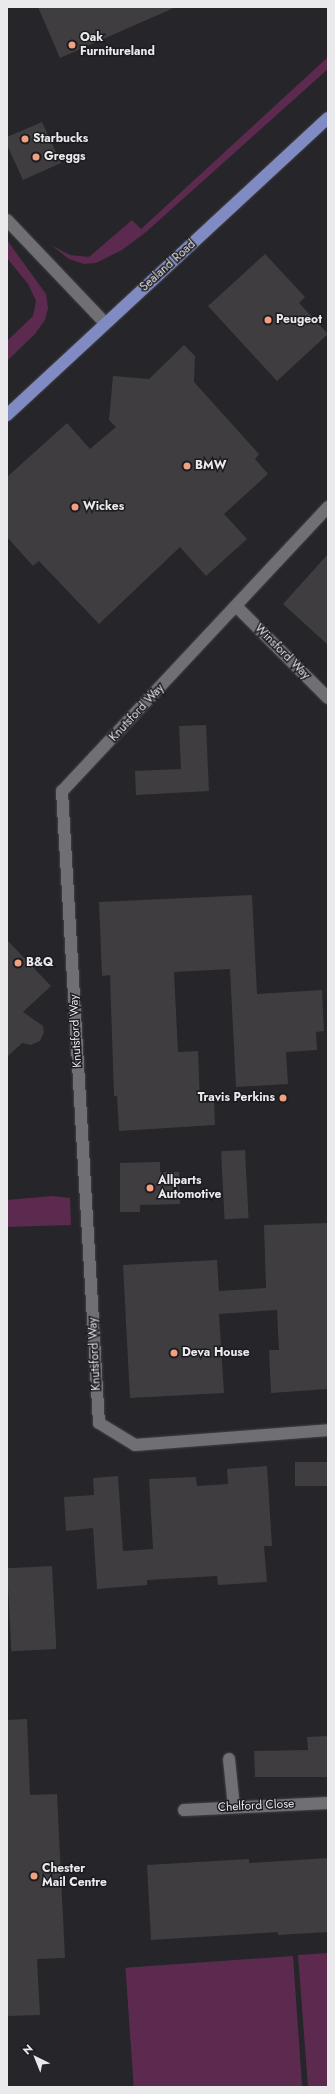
<!DOCTYPE html>
<style>
body{margin:0}
#map{position:relative;width:335px;height:2094px;overflow:hidden;background:#262529;font-family:Jost,sans-serif}
div>[style]{position:absolute}
.green>*{inset:0;background:#5b2a4e;transform-origin:0 0}
.building>*{inset:0;background:#403d41;transform-origin:0 0}
.roads{filter:drop-shadow(0 0 1px #444346) drop-shadow(0 0 1px #444346)}
.street>*{height:12px;margin:-6px;padding:0 6px;transform-origin:6px;border-radius:6px;background:#706f74}
.primary>*{height:12px;margin:-6px;padding:0 6px;transform-origin:6px;border-radius:6px;background:#808bc4}
.dots>*{width:11px;height:11px;translate:-50% -50%;box-sizing:border-box;border:2px solid #1c1b20;border-radius:50%}
span{translate:-50% -50%;white-space:nowrap;text-align:center;line-height:1.15;-webkit-text-stroke:3px #1c1b20;paint-order:stroke}
.poi-label{font-size:12px;color:#eae9ec;font-weight:700}
.left{translate:0 -50%;text-align:left}
.right{translate:-100% -50%;text-align:right}
.street-label{font-size:12px;color:#eae9ec}
.frame{position:absolute;inset:0;border:8px solid #eae9ec;pointer-events:none}
.north{position:absolute;left:16px;top:2038px;width:40px;height:40px;-webkit-text-stroke:3px #1c1b20;paint-order:stroke;rotate:317deg;font-size:11px;font-weight:700;line-height:16px;text-align:center;color:#eae9ec}
.north::after{content:'';display:block;margin:auto;width:14px;height:18px;background:#eae9ec;clip-path:polygon(50% 0,100% 100%,50% 72%,0 100%)}
</style>
<div id="map">
<div class="green">
<div style="clip-path:polygon(328px 57px,328px 69px,146px 232px,122px 250px,96px 263px,84px 264px,69px 259px,51px 245px,70px 255px,89px 257px,132px 220px,141px 229px)"></div>
<div style="clip-path:polygon(7px 240px,46px 294px,48px 308px,45px 320px,35px 334px,7px 361px,7px 341px,33px 316px,36px 301px,28px 284px,7px 258px)"></div>
<div style="clip-path:polygon(52px 1196px,70px 1198px,71px 1225px,7px 1227px,7px 1200px)"></div>
<div style="clip-path:polygon(328px 1953px,328px 2087px,308px 2087px,298px 1955px)"></div>
<div style="left:293px;top:1956px;width:131px;height:168px;rotate:86deg"></div>
</div>
<div class="building">
<div style="clip-path:polygon(38px 7px,176px 7px,60px 58px)"></div>
<div style="clip-path:polygon(42px 122px,61px 163px,23px 180px,7px 145px,7px 137px)"></div>
<div style="clip-path:polygon(265px 254px,305px 297px,299px 303px,328px 334px,277px 381px,208px 306px)"></div>
<div style="clip-path:polygon(184px 345px,195px 356px,194px 382px,259px 454px,255px 459px,268px 474px,224px 514px,247px 539px,206px 576px,180px 547px,99px 624px,39px 561px,33px 566px,7px 537px,7px 477px,67px 423px,90px 449px,116px 427px,109px 420px,113px 376px,149px 379px)"></div>
<div style="clip-path:polygon(328px 554px,328px 645px,283px 604px)"></div>
<div style="clip-path:polygon(206px 725px,209px 791px,136px 795px,135px 771px,181px 769px,179px 726px)"></div>
<div style="clip-path:polygon(252px 895px,257px 994px,322px 990px,324px 1031px,316px 1032px,317px 1050px,286px 1052px,288px 1084px,236px 1087px,230px 969px,174px 972px,178px 1052px,198px 1051px,200px 1103px,214px 1102px,215px 1125px,119px 1131px,117px 1096px,114px 1096px,110px 975px,102px 976px,99px 902px)"></div>
<div style="clip-path:polygon(7px 940px,51px 986px,23px 1012px,43px 1026px,44px 1032px,40px 1041px,31px 1045px,22px 1043px,7px 1057px)"></div>
<div style="left:245px;top:1150px;width:68px;height:24px;rotate:87deg"></div>
<div style="clip-path:polygon(160px 1162px,160px 1172px,179px 1172px,180px 1204px,140px 1205px,140px 1212px,120px 1212px,120px 1163px)"></div>
<div style="clip-path:polygon(328px 1223px,328px 1389px,271px 1393px,269px 1350px,279px 1350px,277px 1310px,219px 1314px,224px 1393px,130px 1398px,123px 1265px,217px 1260px,219px 1291px,266px 1288px,264px 1225px)"></div>
<div style="left:328px;top:1462px;width:24px;height:33px;rotate:90deg"></div>
<div style="clip-path:polygon(267px 1466px,272px 1546px,264px 1546px,267px 1582px,218px 1585px,217px 1576px,147px 1580px,147px 1585px,97px 1589px,93px 1528px,66px 1531px,64px 1497px,94px 1495px,93px 1478px,118px 1476px,123px 1551px,153px 1549px,149px 1479px,196px 1477px,197px 1486px,228px 1484px,227px 1469px)"></div>
<div style="left:52px;top:1566px;width:83px;height:45px;rotate:87deg"></div>
<div style="clip-path:polygon(27px 1719px,30px 1795px,57px 1794px,65px 1958px,37px 1959px,40px 2015px,7px 2016px,7px 1720px)"></div>
<div style="clip-path:polygon(328px 1736px,328px 1777px,255px 1777px,254px 1751px,308px 1750px,307px 1737px)"></div>
<div style="clip-path:polygon(328px 1858px,328px 1932px,278px 1935px,278px 1932px,151px 1940px,147px 1865px,249px 1859px,249px 1863px)"></div>
</div>
<div class="roads">
<div class="street">
<div style="left:7px;top:220px;width:142px;rotate:46.4deg"></div>
<div style="left:328px;top:507px;width:389px;rotate:133.1deg"></div>
<div style="left:62px;top:791px;width:633px;rotate:86.65deg"></div>
<div style="left:99px;top:1423px;width:42px;rotate:31.4deg"></div>
<div style="left:135px;top:1445px;width:194px;rotate:-4.4deg"></div>
<div style="left:236px;top:606px;width:130px;rotate:45deg"></div>
<div style="left:229px;top:1759px;width:48px;rotate:84.1deg"></div>
<div style="left:184px;top:1810px;width:144px;rotate:-2.8deg"></div>
</div>
<div class="primary">
<div style="left:7px;top:415px;width:437px;rotate:-42.8deg"></div>
</div>
</div>
<div class="dots">
<div style="left:72px;top:45px;background:#f2a07f"></div>
<div style="left:25px;top:139px;background:#f2a07f"></div>
<div style="left:36px;top:157px;background:#f2a07f"></div>
<div style="left:268px;top:320px;background:#f2a07f"></div>
<div style="left:187px;top:466px;background:#f2a07f"></div>
<div style="left:75px;top:507px;background:#f2a07f"></div>
<div style="left:18px;top:963px;background:#f2a07f"></div>
<div style="left:283px;top:1098px;background:#f2a07f"></div>
<div style="left:150px;top:1188px;background:#f2a07f"></div>
<div style="left:174px;top:1353px;background:#f2a07f"></div>
<div style="left:34px;top:1876px;background:#f2a07f"></div>
</div>
<div class="poi-label">
<span class="left" style="left:80px;top:45px">Oak<br>Furnitureland</span>
<span class="left" style="left:33px;top:139px">Starbucks</span>
<span class="left" style="left:44px;top:157px">Greggs</span>
<span class="left" style="left:276px;top:320px">Peugeot</span>
<span class="left" style="left:195px;top:466px">BMW</span>
<span class="left" style="left:83px;top:507px">Wickes</span>
<span class="left" style="left:26px;top:963px">B&amp;Q</span>
<span class="right" style="left:275px;top:1098px">Travis Perkins</span>
<span class="left" style="left:158px;top:1188px">Allparts<br>Automotive</span>
<span class="left" style="left:182px;top:1353px">Deva House</span>
<span class="left" style="left:42px;top:1876px">Chester<br>Mail Centre</span>
</div>
<div class="street-label">
<span style="left:168px;top:266px;rotate:-42deg">Sealand Road</span>
<span style="left:282px;top:652px;rotate:45deg">Winsford Way</span>
<span style="left:137px;top:713px;rotate:-47deg">Knutsford Way</span>
<span style="left:76px;top:1031px;rotate:-93deg">Knutsford Way</span>
<span style="left:95px;top:1354px;rotate:-93deg">Knutsford Way</span>
<span style="left:256px;top:1806px;rotate:-3deg">Chelford Close</span>
</div>
<div class="frame"></div>
<div class="north">N</div>
</div>
